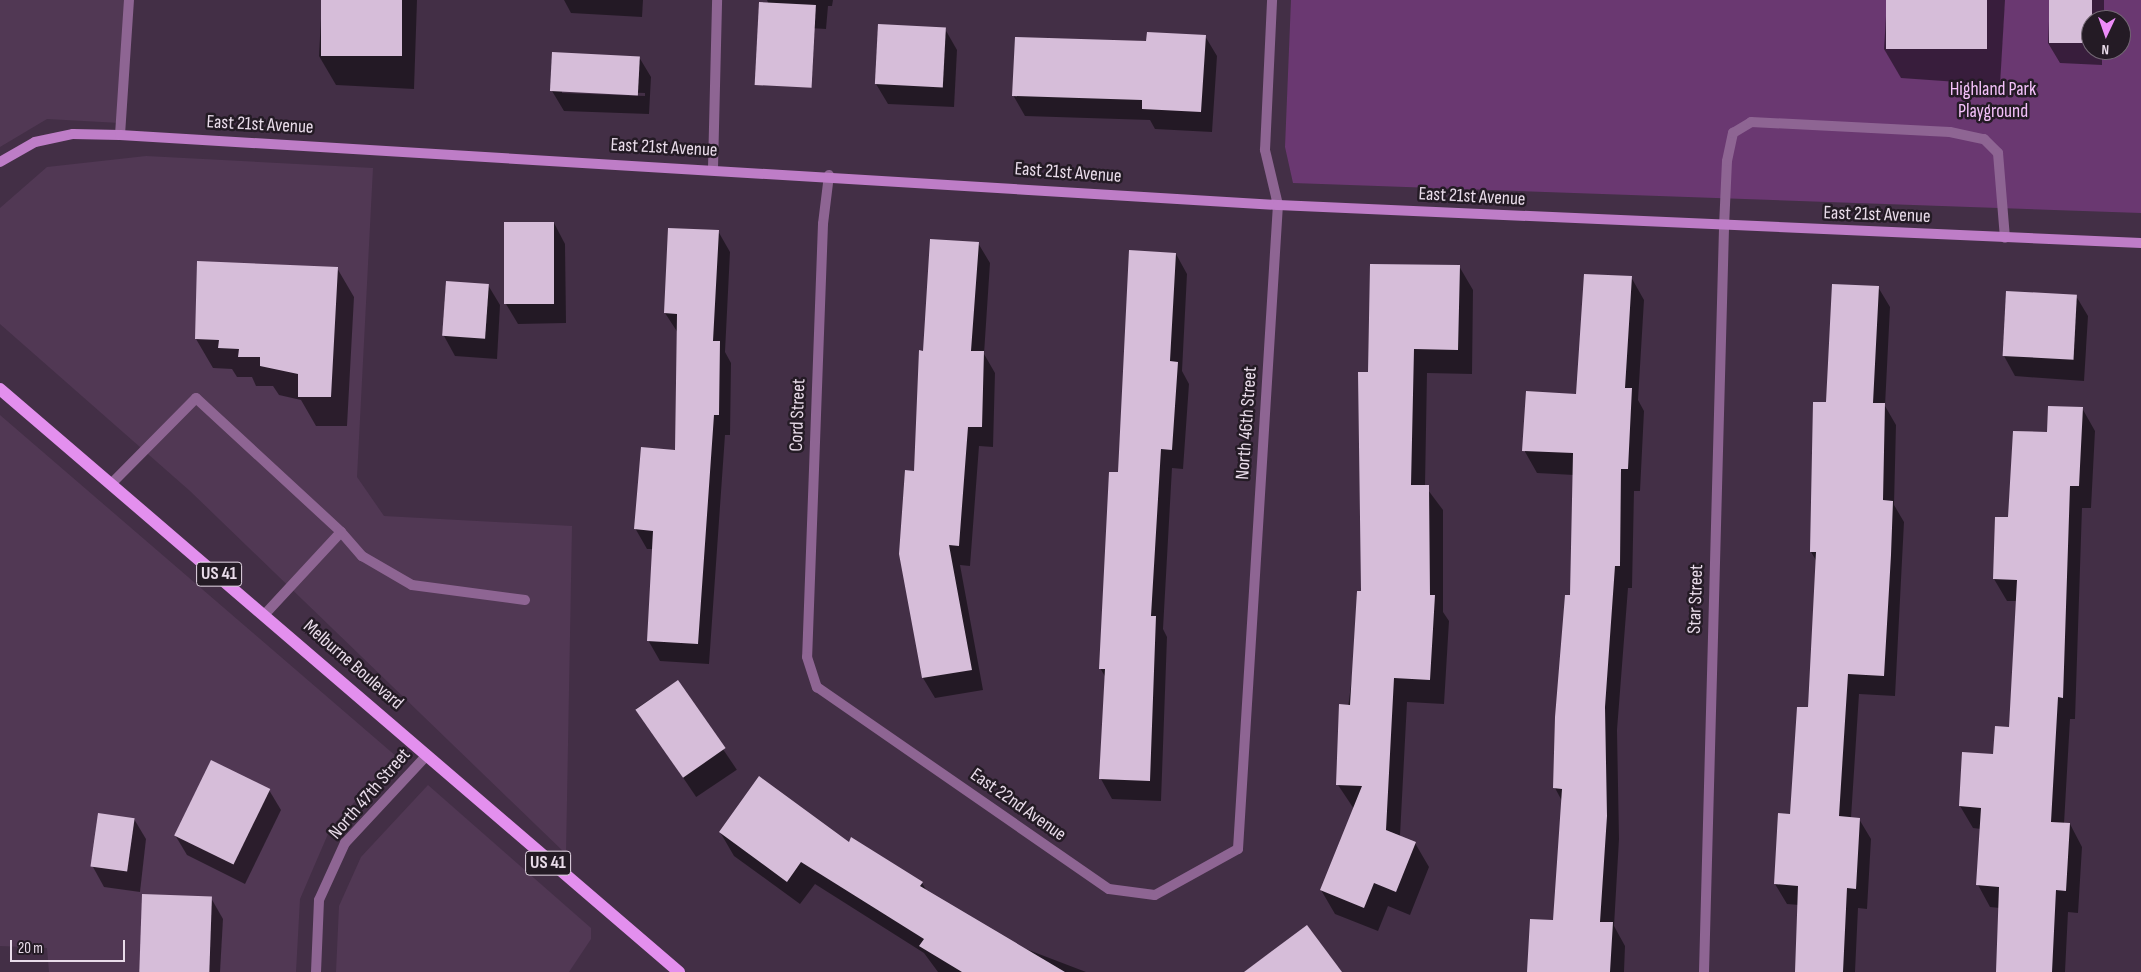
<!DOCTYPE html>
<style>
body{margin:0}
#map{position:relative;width:2141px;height:972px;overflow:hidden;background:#432f46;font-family:"Sofia Sans Condensed",sans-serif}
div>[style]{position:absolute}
.built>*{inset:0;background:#513854}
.green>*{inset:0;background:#6a3871}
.shadow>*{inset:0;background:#0007;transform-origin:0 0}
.building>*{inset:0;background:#d6bdd9;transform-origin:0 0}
.lane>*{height:10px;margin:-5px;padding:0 5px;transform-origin:5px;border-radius:5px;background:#8e6593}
.street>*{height:10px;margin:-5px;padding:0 5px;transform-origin:5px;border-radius:5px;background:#8e6593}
.secondary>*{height:10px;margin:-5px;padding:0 5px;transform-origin:5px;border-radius:5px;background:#be7dc7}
.primary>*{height:12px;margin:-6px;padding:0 6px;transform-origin:6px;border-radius:6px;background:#e38fee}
span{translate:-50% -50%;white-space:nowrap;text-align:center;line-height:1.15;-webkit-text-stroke:5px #241b25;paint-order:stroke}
.shield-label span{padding:1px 4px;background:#241b25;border:1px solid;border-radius:4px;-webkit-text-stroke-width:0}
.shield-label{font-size:18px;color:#e9dcea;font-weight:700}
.park-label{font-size:19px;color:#f5c2fb}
.street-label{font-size:19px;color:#e9dcea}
.north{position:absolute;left:2081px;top:10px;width:50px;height:50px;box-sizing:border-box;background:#241b25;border:1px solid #736874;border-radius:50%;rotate:183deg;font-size:14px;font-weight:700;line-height:20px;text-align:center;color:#e9dcea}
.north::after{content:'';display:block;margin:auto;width:18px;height:22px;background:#ed8cf9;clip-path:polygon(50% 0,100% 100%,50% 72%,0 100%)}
.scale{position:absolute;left:10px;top:940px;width:115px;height:22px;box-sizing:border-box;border:2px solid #e9dcea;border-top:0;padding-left:6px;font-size:15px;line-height:18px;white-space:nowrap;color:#e9dcea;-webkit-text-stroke:4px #241b25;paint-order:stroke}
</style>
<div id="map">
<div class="built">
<div style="clip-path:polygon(0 0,127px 0,120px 123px,47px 119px,0 147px)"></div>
<div style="clip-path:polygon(146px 156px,373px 168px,357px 477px,384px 516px,572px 526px,566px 854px,190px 491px,0 324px,0 208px,47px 167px)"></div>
<div style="clip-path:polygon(0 415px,397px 757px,331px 827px,300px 899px,296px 972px,49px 972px,47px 948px,0 946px)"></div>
<div style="clip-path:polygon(428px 785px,591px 928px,591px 939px,569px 972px,336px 972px,339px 906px,361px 857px)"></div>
</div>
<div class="green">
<div style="clip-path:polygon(evenodd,1291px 0,2141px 0,2141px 213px,1293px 183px,1285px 147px,1291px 0,2091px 20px,2121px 20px,2121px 50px,2091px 50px,2091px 20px)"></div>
</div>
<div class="shadow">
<div style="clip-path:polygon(322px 0,417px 0,414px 89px,336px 85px,319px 56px)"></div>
<div style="clip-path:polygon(564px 0,643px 0,642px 17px,571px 13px)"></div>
<div style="clip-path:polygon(767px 0,833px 0,832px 6px,828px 6px,826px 29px,778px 26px)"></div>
<div style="clip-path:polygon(1887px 0,2005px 0,2000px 85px,1901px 78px,1884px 49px)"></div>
<div style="clip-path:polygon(2050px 0,2104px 0,2104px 20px,2091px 20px,2091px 50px,2102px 50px,2102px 65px,2060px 63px,2048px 43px)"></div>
<div style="clip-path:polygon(945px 29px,957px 50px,954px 107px,888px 104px,876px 84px)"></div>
<div style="clip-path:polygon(1205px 36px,1217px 56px,1212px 132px,1155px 129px,1150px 120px,1025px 116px,1013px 95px,1147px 43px)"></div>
<div style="clip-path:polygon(evenodd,639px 57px,651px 77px,649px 114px,564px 111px,552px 91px,639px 57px,562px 90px,645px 93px,645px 96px,562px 93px,562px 90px)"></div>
<div style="clip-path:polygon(554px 223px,565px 244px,566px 323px,518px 324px,506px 304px)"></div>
<div style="clip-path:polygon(718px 231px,730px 252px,725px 352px,731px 363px,730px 435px,725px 435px,709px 664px,660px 661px,648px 640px,653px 549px,647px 549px,635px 528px,676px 452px,678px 333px,665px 313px)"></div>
<div style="clip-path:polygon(978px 243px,990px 263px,984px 354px,995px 373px,993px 447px,979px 446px,970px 566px,960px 565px,983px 690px,935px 698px,923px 678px,900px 554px,915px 473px,924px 352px)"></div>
<div style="clip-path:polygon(1176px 254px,1187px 274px,1182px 371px,1189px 384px,1183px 469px,1172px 468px,1163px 629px,1167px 637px,1161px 801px,1112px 799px,1101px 779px,1106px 678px,1100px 668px,1119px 474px)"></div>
<div style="clip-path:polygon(1459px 266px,1473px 290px,1472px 374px,1427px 373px,1425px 486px,1443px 510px,1443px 612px,1449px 621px,1444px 704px,1407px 702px,1400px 836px,1415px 843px,1429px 867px,1410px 915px,1388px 906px,1378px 931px,1335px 914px,1321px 890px,1354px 809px,1338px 785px,1363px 592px,1369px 373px)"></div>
<div style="clip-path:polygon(337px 268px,354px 297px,347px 426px,316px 426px,301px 400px,279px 395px,273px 386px,256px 386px,252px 377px,237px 377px,232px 369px,213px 368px,196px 339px)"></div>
<div style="clip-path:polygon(1631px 277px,1644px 300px,1638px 400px,1644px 411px,1640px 491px,1634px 491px,1632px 588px,1628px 588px,1617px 730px,1619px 839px,1614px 926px,1625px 946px,1624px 972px,1529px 972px,1554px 921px,1562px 801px,1555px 788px,1571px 596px,1574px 475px,1537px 473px,1524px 450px,1578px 395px)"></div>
<div style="clip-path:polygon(488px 285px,500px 305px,497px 359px,455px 356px,444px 336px)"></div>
<div style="clip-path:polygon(1878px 287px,1890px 307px,1885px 406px,1896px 425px,1894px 505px,1904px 522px,1895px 696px,1859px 694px,1851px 818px,1859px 819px,1871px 839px,1867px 909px,1858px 908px,1855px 972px,1796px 972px,1799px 905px,1787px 904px,1775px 884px,1779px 814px,1791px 815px,1809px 708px,1817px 562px,1811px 552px,1827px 403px)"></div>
<div style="clip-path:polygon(2007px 293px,2076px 296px,2088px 316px,2084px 381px,2015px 376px,2004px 356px)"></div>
<div style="clip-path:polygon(2082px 408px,2095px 431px,2091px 508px,2082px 508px,2075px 719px,2070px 719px,2064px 824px,2070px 824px,2082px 847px,2078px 913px,2068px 912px,2065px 972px,1997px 972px,2000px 908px,1990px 907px,1978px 885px,1981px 829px,1973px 828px,1960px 806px,1964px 753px,1994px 755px,2011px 728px,2017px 601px,2007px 601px,1994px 579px,2010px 519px,2049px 433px)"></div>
<div style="left:677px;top:681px;width:107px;height:49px;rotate:56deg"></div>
<div style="clip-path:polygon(269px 790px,281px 810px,245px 884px,187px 855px,175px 835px)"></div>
<div style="clip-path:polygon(134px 819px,146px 839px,140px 892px,104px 887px,93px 867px)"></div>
<div style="clip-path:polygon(720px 832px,849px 843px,922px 883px,928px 893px,1018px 946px,1086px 972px,938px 972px,924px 953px,815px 884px,800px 904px,734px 856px)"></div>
<div style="clip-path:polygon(211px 898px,223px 919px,220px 972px,139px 972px)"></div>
</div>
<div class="building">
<div style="left:321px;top:0;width:81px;height:56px"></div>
<div style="left:1886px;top:0;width:101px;height:49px"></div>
<div style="left:2049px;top:0;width:43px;height:43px"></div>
<div style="left:759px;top:2px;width:57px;height:83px;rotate:3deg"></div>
<div style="left:878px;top:24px;width:68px;height:60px;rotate:3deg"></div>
<div style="clip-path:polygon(1147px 32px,1206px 35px,1201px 112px,1142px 109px,1142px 100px,1012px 96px,1015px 37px,1146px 41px)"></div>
<div style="left:552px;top:52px;width:88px;height:39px;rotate:3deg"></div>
<div style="left:504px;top:222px;width:50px;height:82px"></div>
<div style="clip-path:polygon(668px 228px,719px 230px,713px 341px,720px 341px,719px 415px,714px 415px,698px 644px,647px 641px,653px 531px,634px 529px,641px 447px,675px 450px,677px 314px,664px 313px)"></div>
<div style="clip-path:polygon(930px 239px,979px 242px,971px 351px,984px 351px,982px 427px,968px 427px,959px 546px,949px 545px,972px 670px,922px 678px,899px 554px,905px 470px,914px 471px,919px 350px,923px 351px)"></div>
<div style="clip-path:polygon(1129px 250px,1176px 253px,1170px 361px,1178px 362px,1172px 450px,1161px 449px,1151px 616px,1156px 616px,1150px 781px,1099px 779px,1105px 669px,1099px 669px,1109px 472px,1118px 472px)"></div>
<div style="clip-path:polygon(197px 261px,338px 267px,331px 397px,298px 397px,298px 374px,260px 366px,260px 357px,238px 357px,239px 349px,218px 348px,219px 340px,195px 339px)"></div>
<div style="clip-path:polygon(1370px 264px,1460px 265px,1458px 350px,1414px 349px,1411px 485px,1429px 485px,1430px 595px,1435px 595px,1430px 680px,1394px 678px,1386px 830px,1416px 842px,1396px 892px,1374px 883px,1364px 908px,1320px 890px,1362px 786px,1336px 785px,1339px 704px,1350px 705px,1357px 591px,1361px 591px,1358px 372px,1368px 372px)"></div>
<div style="clip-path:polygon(1584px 274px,1632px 276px,1625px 388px,1632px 388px,1628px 469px,1621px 469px,1620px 566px,1615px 566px,1605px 707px,1607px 816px,1600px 922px,1613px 922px,1610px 972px,1527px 972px,1530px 919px,1553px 920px,1562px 789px,1553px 788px,1555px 717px,1565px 595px,1570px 595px,1573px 453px,1522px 451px,1526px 391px,1576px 394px)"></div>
<div style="left:446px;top:281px;width:43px;height:55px;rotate:4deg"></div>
<div style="clip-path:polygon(1832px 284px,1879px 286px,1873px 403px,1885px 403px,1883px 500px,1893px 501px,1891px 555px,1884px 676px,1848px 674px,1839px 816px,1860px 818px,1856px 889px,1847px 888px,1843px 972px,1795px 972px,1798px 886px,1774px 884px,1778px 813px,1790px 814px,1797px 707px,1808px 707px,1816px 552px,1810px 552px,1813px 402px,1826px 402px)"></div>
<div style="left:2006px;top:291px;width:71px;height:65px;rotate:3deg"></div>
<div style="clip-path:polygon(2048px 406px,2083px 407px,2079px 486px,2070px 486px,2063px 698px,2058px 697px,2051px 822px,2070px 823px,2066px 891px,2056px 890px,2052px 972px,1996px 972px,1999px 887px,1976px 885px,1981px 808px,1959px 806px,1962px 752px,1993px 754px,1995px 726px,2009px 727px,2017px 580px,1993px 579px,1995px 517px,2008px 517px,2013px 431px,2047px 432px)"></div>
<div style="left:678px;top:680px;width:83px;height:52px;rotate:55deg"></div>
<div style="left:211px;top:760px;width:66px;height:84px;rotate:26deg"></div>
<div style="clip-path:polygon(759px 776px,849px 842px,851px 837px,923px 882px,920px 886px,1065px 972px,962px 972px,919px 946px,924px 939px,801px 862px,787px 882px,719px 832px)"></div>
<div style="left:98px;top:813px;width:37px;height:54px;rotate:8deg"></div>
<div style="left:142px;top:894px;width:70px;height:78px;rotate:2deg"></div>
<div style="clip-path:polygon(1307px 925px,1342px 972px,1244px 972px)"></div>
</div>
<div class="lane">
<div style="left:1724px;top:227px;width:66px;rotate:-87.4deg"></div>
<div style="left:1727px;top:161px;width:29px;rotate:-78deg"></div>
<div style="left:1733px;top:133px;width:21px;rotate:-31deg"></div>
<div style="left:1751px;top:122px;width:199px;rotate:2.9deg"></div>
<div style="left:1950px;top:132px;width:35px;rotate:12deg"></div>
<div style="left:1984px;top:139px;width:20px;rotate:45deg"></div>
<div style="left:1998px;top:153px;width:85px;rotate:85.3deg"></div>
<div style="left:113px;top:482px;width:118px;rotate:-45.3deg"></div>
<div style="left:196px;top:398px;width:197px;rotate:42.7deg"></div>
<div style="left:341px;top:532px;width:112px;rotate:132.8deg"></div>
<div style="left:341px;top:532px;width:32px;rotate:49deg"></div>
<div style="left:362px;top:556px;width:58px;rotate:30.1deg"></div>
<div style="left:412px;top:585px;width:114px;rotate:7.6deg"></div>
</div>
<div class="street">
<div style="left:120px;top:135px;width:135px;rotate:-86.2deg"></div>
<div style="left:713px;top:168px;width:168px;rotate:-88.6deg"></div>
<div style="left:829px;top:175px;width:49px;rotate:97deg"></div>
<div style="left:823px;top:224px;width:433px;rotate:92.1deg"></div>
<div style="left:807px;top:657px;width:32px;rotate:72deg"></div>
<div style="left:817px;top:687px;width:355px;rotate:34.7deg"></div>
<div style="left:1109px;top:889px;width:46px;rotate:7.4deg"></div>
<div style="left:1155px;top:895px;width:95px;rotate:-29deg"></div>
<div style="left:1238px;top:849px;width:645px;rotate:-86.45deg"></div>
<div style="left:1278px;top:205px;width:57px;rotate:-103.3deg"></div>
<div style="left:1265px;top:150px;width:150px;rotate:-87.3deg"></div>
<div style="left:316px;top:972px;width:72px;rotate:-87.6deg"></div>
<div style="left:319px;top:900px;width:63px;rotate:-65.5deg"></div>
<div style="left:345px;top:843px;width:120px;rotate:-47deg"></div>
<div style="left:1704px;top:972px;width:745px;rotate:-88.46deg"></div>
</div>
<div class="secondary">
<div style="left:0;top:162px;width:40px;rotate:-29.7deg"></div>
<div style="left:35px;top:142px;width:39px;rotate:-12deg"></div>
<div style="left:73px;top:134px;width:47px;rotate:1.2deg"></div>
<div style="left:120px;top:135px;width:1160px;rotate:3.46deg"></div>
<div style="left:1278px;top:205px;width:864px;rotate:2.52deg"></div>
</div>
<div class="primary">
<div style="left:0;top:389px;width:895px;rotate:40.65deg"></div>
</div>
<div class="shield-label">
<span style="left:219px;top:574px">US 41</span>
<span style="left:548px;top:863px">US 41</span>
</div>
<div class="park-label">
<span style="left:1993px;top:101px">Highland Park<br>Playground</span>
</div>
<div class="street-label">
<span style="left:260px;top:125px;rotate:3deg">East 21st Avenue</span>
<span style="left:664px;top:148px;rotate:3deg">East 21st Avenue</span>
<span style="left:1068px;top:173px;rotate:4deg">East 21st Avenue</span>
<span style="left:1472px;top:197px;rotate:3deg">East 21st Avenue</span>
<span style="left:1877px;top:215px;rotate:2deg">East 21st Avenue</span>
<span style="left:798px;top:415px;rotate:-88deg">Cord Street</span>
<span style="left:1247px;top:423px;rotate:-86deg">North 46th Street</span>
<span style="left:1696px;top:599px;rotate:-88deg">Star Street</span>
<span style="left:353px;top:665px;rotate:41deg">Melburne Boulevard</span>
<span style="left:370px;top:794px;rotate:-49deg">North 47th Street</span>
<span style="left:1018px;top:805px;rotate:35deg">East 22nd Avenue</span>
</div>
<div class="north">N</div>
<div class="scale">20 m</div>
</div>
